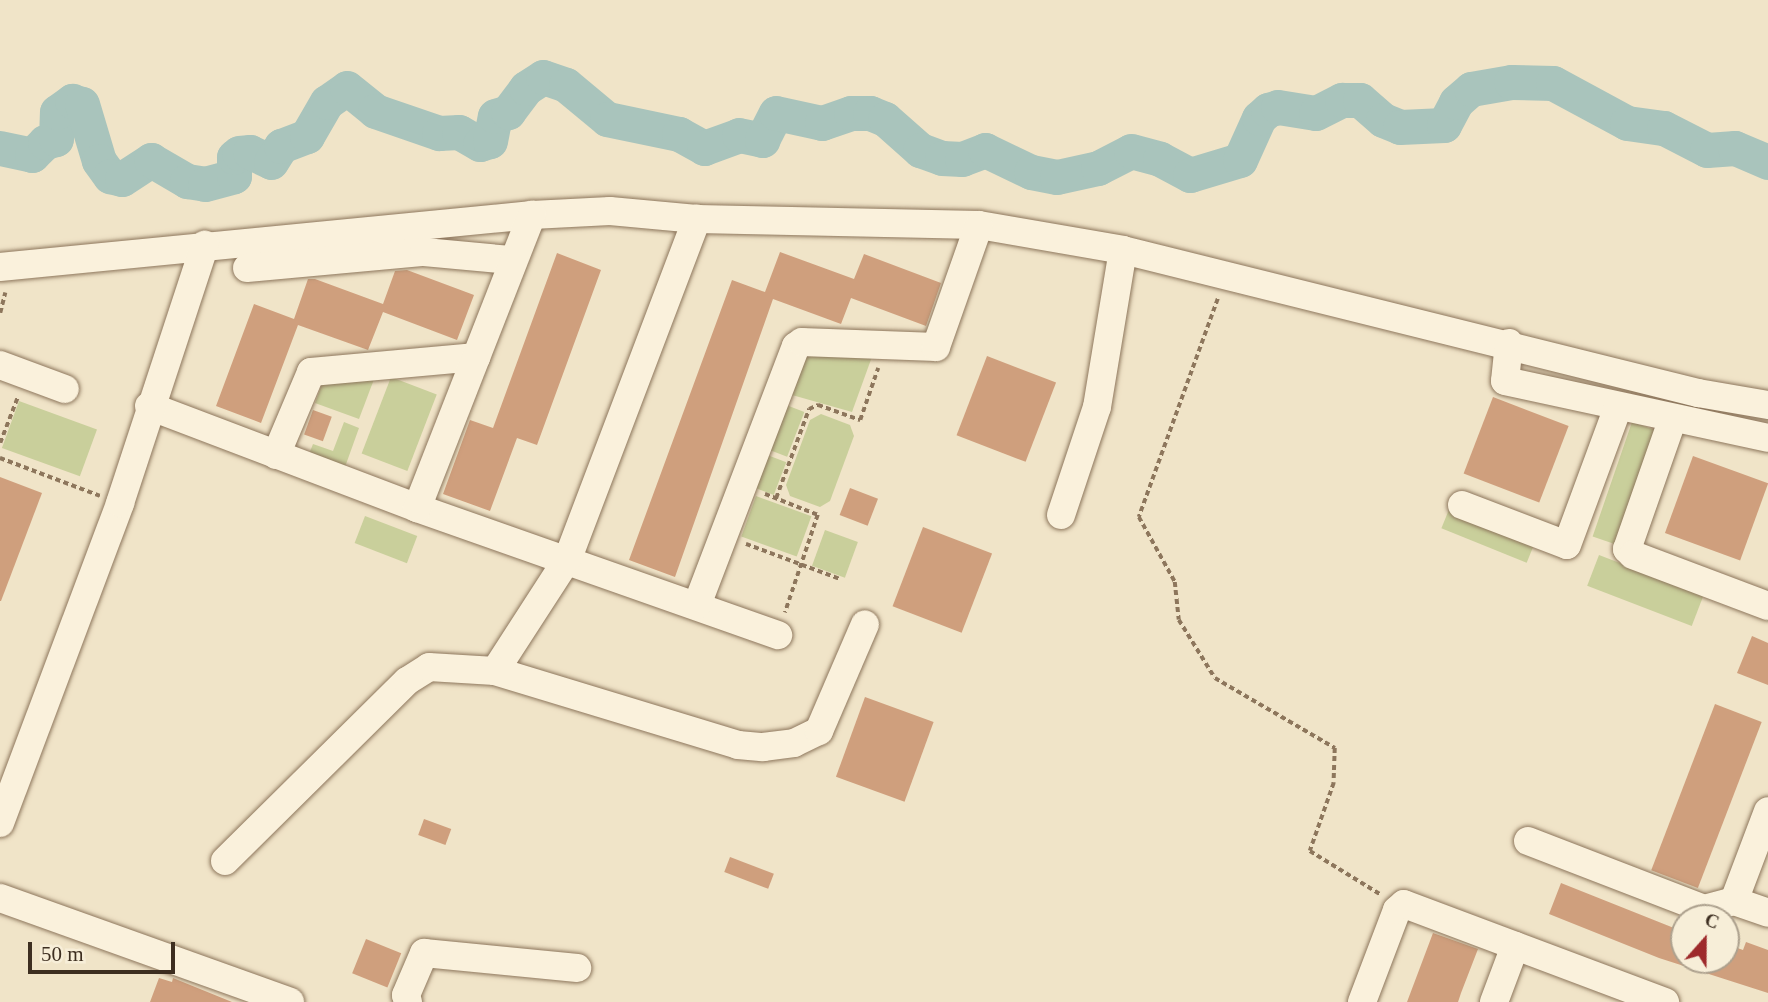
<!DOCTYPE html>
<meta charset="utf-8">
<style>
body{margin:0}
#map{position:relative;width:1768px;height:1002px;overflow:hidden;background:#f0e4c8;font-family:Georgia,serif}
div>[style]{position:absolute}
.green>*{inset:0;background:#c9cf9b;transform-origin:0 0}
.river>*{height:35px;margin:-17.5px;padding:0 17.5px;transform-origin:17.5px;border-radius:17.5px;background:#a9c4bc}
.building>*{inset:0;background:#cf9f7d;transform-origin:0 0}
.path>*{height:3.5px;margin-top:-1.75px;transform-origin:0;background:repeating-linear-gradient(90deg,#8d765c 0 5px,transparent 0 8.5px)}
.roads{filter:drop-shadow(0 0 2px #8d765c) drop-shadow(0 0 2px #8d765c)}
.minor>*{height:28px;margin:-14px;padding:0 14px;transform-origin:14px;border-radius:14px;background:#faf1dc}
span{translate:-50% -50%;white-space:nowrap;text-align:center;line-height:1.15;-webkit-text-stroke:7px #f7eed8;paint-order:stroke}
.north{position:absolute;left:1670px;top:904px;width:70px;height:70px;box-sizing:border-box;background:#f7eed8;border:2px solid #ada18e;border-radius:50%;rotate:21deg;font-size:19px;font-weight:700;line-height:28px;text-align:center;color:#3d2e20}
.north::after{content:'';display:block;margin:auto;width:24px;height:32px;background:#9e2a2b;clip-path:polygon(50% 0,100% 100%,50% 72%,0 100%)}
.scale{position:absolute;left:28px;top:942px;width:147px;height:32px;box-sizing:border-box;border:4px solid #3d2e20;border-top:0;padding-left:9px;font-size:21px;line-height:24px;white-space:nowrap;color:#3d2e20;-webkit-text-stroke:5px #f7eed8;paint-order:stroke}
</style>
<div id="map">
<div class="green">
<div style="clip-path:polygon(802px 348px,873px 354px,852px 412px,785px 393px)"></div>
<div style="clip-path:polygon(376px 374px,359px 419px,315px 403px,323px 381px)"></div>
<div style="left:391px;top:377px;width:49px;height:82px;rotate:21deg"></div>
<div style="left:19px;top:401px;width:83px;height:50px;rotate:20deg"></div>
<div style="left:781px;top:403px;width:25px;height:48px;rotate:21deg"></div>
<div style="clip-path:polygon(821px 414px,850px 425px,854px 436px,830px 501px,820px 507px,790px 496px,786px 485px,810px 420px)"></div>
<div style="clip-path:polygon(344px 422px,359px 428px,345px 467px,309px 454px,313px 444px,333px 451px)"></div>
<div style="left:1632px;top:422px;width:24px;height:121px;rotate:19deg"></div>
<div style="left:762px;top:453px;width:26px;height:35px;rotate:21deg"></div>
<div style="left:756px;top:496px;width:59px;height:43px;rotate:20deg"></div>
<div style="left:1450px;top:507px;width:92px;height:23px;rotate:22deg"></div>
<div style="left:365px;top:516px;width:56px;height:29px;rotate:21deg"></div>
<div style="left:825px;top:530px;width:35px;height:38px;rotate:20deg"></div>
<div style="left:1599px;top:555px;width:112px;height:33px;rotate:21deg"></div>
</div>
<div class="river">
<div style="left:0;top:148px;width:33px;rotate:12deg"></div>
<div style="left:32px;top:155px;width:18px;rotate:-45deg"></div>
<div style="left:45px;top:142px;width:11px;rotate:-15deg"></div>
<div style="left:56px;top:139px;width:27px;rotate:-88deg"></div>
<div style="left:57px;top:112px;width:19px;rotate:-36deg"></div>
<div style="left:72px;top:101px;width:10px;rotate:17deg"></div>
<div style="left:82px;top:104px;width:59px;rotate:73.4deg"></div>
<div style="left:99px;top:161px;width:19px;rotate:54deg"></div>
<div style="left:110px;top:176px;width:12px;rotate:14deg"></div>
<div style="left:122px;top:179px;width:35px;rotate:-33deg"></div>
<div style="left:151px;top:160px;width:42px;rotate:30.3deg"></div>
<div style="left:187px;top:181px;width:18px;rotate:9deg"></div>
<div style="left:205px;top:184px;width:30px;rotate:-15deg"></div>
<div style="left:234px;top:176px;width:19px;rotate:-90deg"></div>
<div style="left:234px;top:157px;width:6px;rotate:-39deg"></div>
<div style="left:239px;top:153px;width:11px;rotate:-5deg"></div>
<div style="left:250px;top:152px;width:23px;rotate:25deg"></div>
<div style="left:271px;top:162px;width:19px;rotate:-58deg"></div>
<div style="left:281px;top:146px;width:28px;rotate:-21deg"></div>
<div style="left:307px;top:136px;width:39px;rotate:-60deg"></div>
<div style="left:327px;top:102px;width:24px;rotate:-35deg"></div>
<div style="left:347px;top:88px;width:36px;rotate:39deg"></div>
<div style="left:375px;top:111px;width:68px;rotate:19deg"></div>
<div style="left:439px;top:133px;width:20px;rotate:-3deg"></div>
<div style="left:459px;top:132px;width:24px;rotate:30deg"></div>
<div style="left:480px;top:144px;width:10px;rotate:-17deg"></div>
<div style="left:490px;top:141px;width:25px;rotate:-79deg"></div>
<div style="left:495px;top:116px;width:14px;rotate:-17deg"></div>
<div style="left:508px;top:112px;width:30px;rotate:-53deg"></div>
<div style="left:526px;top:88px;width:20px;rotate:-33deg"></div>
<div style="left:543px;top:77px;width:24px;rotate:19deg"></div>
<div style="left:566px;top:85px;width:53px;rotate:39.7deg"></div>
<div style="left:607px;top:119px;width:74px;rotate:11.8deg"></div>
<div style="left:679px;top:134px;width:29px;rotate:29deg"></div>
<div style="left:704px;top:148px;width:37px;rotate:-20deg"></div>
<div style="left:739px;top:135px;width:24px;rotate:12deg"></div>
<div style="left:762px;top:140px;width:30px;rotate:-63deg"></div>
<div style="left:776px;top:113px;width:47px;rotate:12.3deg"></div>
<div style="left:822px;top:123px;width:31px;rotate:-19deg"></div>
<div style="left:851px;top:113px;width:19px"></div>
<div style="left:870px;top:113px;width:16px;rotate:22deg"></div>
<div style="left:885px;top:119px;width:47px;rotate:41.5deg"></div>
<div style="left:920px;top:150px;width:23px;rotate:20deg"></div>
<div style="left:942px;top:158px;width:20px;rotate:3deg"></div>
<div style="left:962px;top:159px;width:25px;rotate:-21deg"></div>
<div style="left:985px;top:150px;width:51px;rotate:25.6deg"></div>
<div style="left:1031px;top:172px;width:26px;rotate:11deg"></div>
<div style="left:1057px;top:177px;width:42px;rotate:-12.4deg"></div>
<div style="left:1098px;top:168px;width:37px;rotate:-27deg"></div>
<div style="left:1131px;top:151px;width:30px;rotate:15deg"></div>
<div style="left:1160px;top:159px;width:34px;rotate:28deg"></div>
<div style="left:1190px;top:175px;width:52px;rotate:-16.7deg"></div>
<div style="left:1240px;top:160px;width:46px;rotate:-65.7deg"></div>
<div style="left:1259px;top:118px;width:12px;rotate:-42deg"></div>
<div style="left:1268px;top:110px;width:10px;rotate:-17deg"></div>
<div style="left:1278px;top:107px;width:38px;rotate:9deg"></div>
<div style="left:1316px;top:113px;width:29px;rotate:-27deg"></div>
<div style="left:1342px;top:100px;width:18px"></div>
<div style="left:1360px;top:100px;width:30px;rotate:41deg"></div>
<div style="left:1383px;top:120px;width:18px;rotate:22deg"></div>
<div style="left:1400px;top:127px;width:44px;rotate:-2.6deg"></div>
<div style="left:1444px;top:125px;width:26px;rotate:-62deg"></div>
<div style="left:1456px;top:102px;width:20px;rotate:-41deg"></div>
<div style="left:1471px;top:89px;width:41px;rotate:-9.9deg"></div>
<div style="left:1511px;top:82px;width:42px;rotate:1.4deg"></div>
<div style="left:1553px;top:83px;width:84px;rotate:28.4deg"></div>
<div style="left:1627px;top:123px;width:37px;rotate:8deg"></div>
<div style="left:1664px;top:128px;width:48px;rotate:27.1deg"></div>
<div style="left:1707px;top:150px;width:28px;rotate:-4deg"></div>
<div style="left:1735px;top:148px;width:36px;rotate:23deg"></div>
</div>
<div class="building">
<div style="clip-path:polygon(780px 252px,854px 279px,864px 254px,941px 283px,926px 326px,851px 298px,841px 324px,773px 299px,675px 577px,629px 560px,732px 280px,765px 292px)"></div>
<div style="clip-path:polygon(557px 253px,601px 270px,537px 445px,517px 438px,490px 511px,443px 494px,470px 420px,493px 428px)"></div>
<div style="clip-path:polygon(407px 270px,474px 295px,457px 340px,383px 312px,368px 350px,298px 325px,261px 423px,216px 406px,254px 304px,294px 319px,308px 279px,315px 279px,383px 304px,395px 271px)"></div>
<div style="left:987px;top:356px;width:74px;height:85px;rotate:21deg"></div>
<div style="left:1493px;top:397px;width:81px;height:82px;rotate:21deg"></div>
<div style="left:313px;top:410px;width:20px;height:26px;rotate:20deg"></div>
<div style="left:1693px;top:456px;width:80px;height:82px;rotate:20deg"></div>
<div style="clip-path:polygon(0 477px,42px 493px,1px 601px,0 601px)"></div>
<div style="left:850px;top:488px;width:30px;height:29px;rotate:21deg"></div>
<div style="left:923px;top:527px;width:74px;height:85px;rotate:21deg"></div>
<div style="clip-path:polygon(1752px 636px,1768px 643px,1768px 685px,1737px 673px)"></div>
<div style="left:865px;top:697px;width:73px;height:85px;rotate:20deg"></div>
<div style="left:1715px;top:704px;width:50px;height:178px;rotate:21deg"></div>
<div style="left:424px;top:819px;width:29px;height:17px;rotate:20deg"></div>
<div style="left:730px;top:857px;width:47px;height:16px;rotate:21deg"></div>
<div style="clip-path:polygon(1561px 883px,1684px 932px,1684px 960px,1726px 960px,1726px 944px,1743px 950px,1746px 942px,1768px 950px,1768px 993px,1659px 958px,1549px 914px)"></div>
<div style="clip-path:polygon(1433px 933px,1478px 949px,1461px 993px,1458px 1002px,1407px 1002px)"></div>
<div style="left:366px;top:939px;width:38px;height:37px;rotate:22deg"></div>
<div style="clip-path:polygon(159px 978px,172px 982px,173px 978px,232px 1002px,150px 1002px)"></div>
</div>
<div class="path">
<div style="left:1218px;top:299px;width:232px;rotate:109.9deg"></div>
<div style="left:1139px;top:517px;width:74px;rotate:61deg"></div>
<div style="left:1175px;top:582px;width:38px;rotate:84deg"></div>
<div style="left:1179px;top:620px;width:68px;rotate:58.2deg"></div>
<div style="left:1215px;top:678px;width:139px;rotate:30.3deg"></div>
<div style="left:1335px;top:748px;width:35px;rotate:92deg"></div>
<div style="left:1334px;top:783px;width:72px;rotate:109.4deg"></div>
<div style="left:1310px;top:851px;width:82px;rotate:31.6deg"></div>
<div style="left:0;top:313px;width:21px;rotate:-76deg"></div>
<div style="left:0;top:443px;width:50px;rotate:-69deg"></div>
<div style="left:0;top:458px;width:107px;rotate:20.8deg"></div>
<div style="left:765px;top:494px;width:57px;rotate:21.6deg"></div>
<div style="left:818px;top:515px;width:103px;rotate:108.6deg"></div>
<div style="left:776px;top:498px;width:95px;rotate:-69.7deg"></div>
<div style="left:809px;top:409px;width:10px;rotate:-24deg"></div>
<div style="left:818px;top:405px;width:45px;rotate:19.7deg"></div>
<div style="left:860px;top:420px;width:55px;rotate:-70.9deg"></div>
<div style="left:746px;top:544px;width:100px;rotate:20.4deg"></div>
</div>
<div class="roads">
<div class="minor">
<div style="left:0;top:267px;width:535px;rotate:-5.58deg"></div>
<div style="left:532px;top:215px;width:78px;rotate:-2.9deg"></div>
<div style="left:610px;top:211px;width:87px;rotate:5.3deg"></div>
<div style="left:697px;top:219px;width:282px;rotate:1.2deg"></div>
<div style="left:979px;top:225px;width:146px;rotate:9.8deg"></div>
<div style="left:1123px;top:250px;width:593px;rotate:13.97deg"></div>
<div style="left:1698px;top:393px;width:71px;rotate:9.7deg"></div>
<div style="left:247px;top:268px;width:178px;rotate:-5.2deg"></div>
<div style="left:424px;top:252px;width:87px;rotate:5.3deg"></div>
<div style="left:1509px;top:343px;width:38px;rotate:96deg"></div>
<div style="left:1505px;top:381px;width:269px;rotate:12.2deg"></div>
<div style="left:0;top:365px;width:69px;rotate:20.3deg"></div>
<div style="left:149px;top:406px;width:287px;rotate:20.8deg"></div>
<div style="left:417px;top:508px;width:383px;rotate:19.4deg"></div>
<div style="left:1673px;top:418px;width:139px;rotate:109.3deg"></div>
<div style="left:1627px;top:549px;width:8px;rotate:45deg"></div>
<div style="left:1633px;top:555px;width:144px;rotate:20.7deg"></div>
<div style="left:276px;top:455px;width:90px;rotate:-67.1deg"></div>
<div style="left:311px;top:372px;width:166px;rotate:-5.2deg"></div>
<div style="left:1462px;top:505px;width:112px;rotate:20.9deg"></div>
<div style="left:1567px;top:545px;width:147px;rotate:-69.7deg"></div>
<div style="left:417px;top:508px;width:315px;rotate:-68.6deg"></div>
<div style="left:1061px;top:515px;width:114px;rotate:-71.6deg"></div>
<div style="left:1097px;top:407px;width:159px;rotate:-80.6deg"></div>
<div style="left:697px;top:605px;width:277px;rotate:-69.1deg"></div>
<div style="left:796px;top:346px;width:7px;rotate:-34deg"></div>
<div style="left:802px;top:342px;width:134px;rotate:2.1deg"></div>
<div style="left:936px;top:347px;width:129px;rotate:-70.6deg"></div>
<div style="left:495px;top:671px;width:135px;rotate:-57.1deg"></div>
<div style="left:568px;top:558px;width:363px;rotate:-69.2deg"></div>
<div style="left:0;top:823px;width:342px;rotate:-69.4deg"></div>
<div style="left:120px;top:503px;width:272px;rotate:-71.8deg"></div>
<div style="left:1528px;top:841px;width:189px;rotate:21.1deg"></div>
<div style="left:1704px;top:909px;width:31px;rotate:-15deg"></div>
<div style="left:1734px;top:901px;width:36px;rotate:19deg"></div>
<div style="left:225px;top:861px;width:256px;rotate:-44.7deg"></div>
<div style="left:407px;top:681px;width:26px;rotate:-32deg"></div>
<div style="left:429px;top:667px;width:66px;rotate:3.5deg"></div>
<div style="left:495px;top:671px;width:254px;rotate:16.9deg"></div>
<div style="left:738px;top:745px;width:25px;rotate:5deg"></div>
<div style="left:763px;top:747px;width:31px;rotate:-7deg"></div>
<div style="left:794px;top:743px;width:28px;rotate:-26deg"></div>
<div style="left:819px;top:731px;width:116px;rotate:-66.7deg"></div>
<div style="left:0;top:898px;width:308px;rotate:19.7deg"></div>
<div style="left:1734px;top:901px;width:96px;rotate:-69.3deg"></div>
<div style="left:408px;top:1002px;width:7px;rotate:-106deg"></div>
<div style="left:406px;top:995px;width:46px;rotate:-66.8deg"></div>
<div style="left:424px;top:953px;width:154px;rotate:5.6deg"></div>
<div style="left:1362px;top:1002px;width:98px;rotate:-69.2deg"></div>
<div style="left:1397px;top:910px;width:9px;rotate:-41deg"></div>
<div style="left:1404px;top:904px;width:279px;rotate:20.6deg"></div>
<div style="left:1494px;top:1002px;width:60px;rotate:-69.4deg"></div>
</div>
</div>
<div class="north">С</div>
<div class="scale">50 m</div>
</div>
